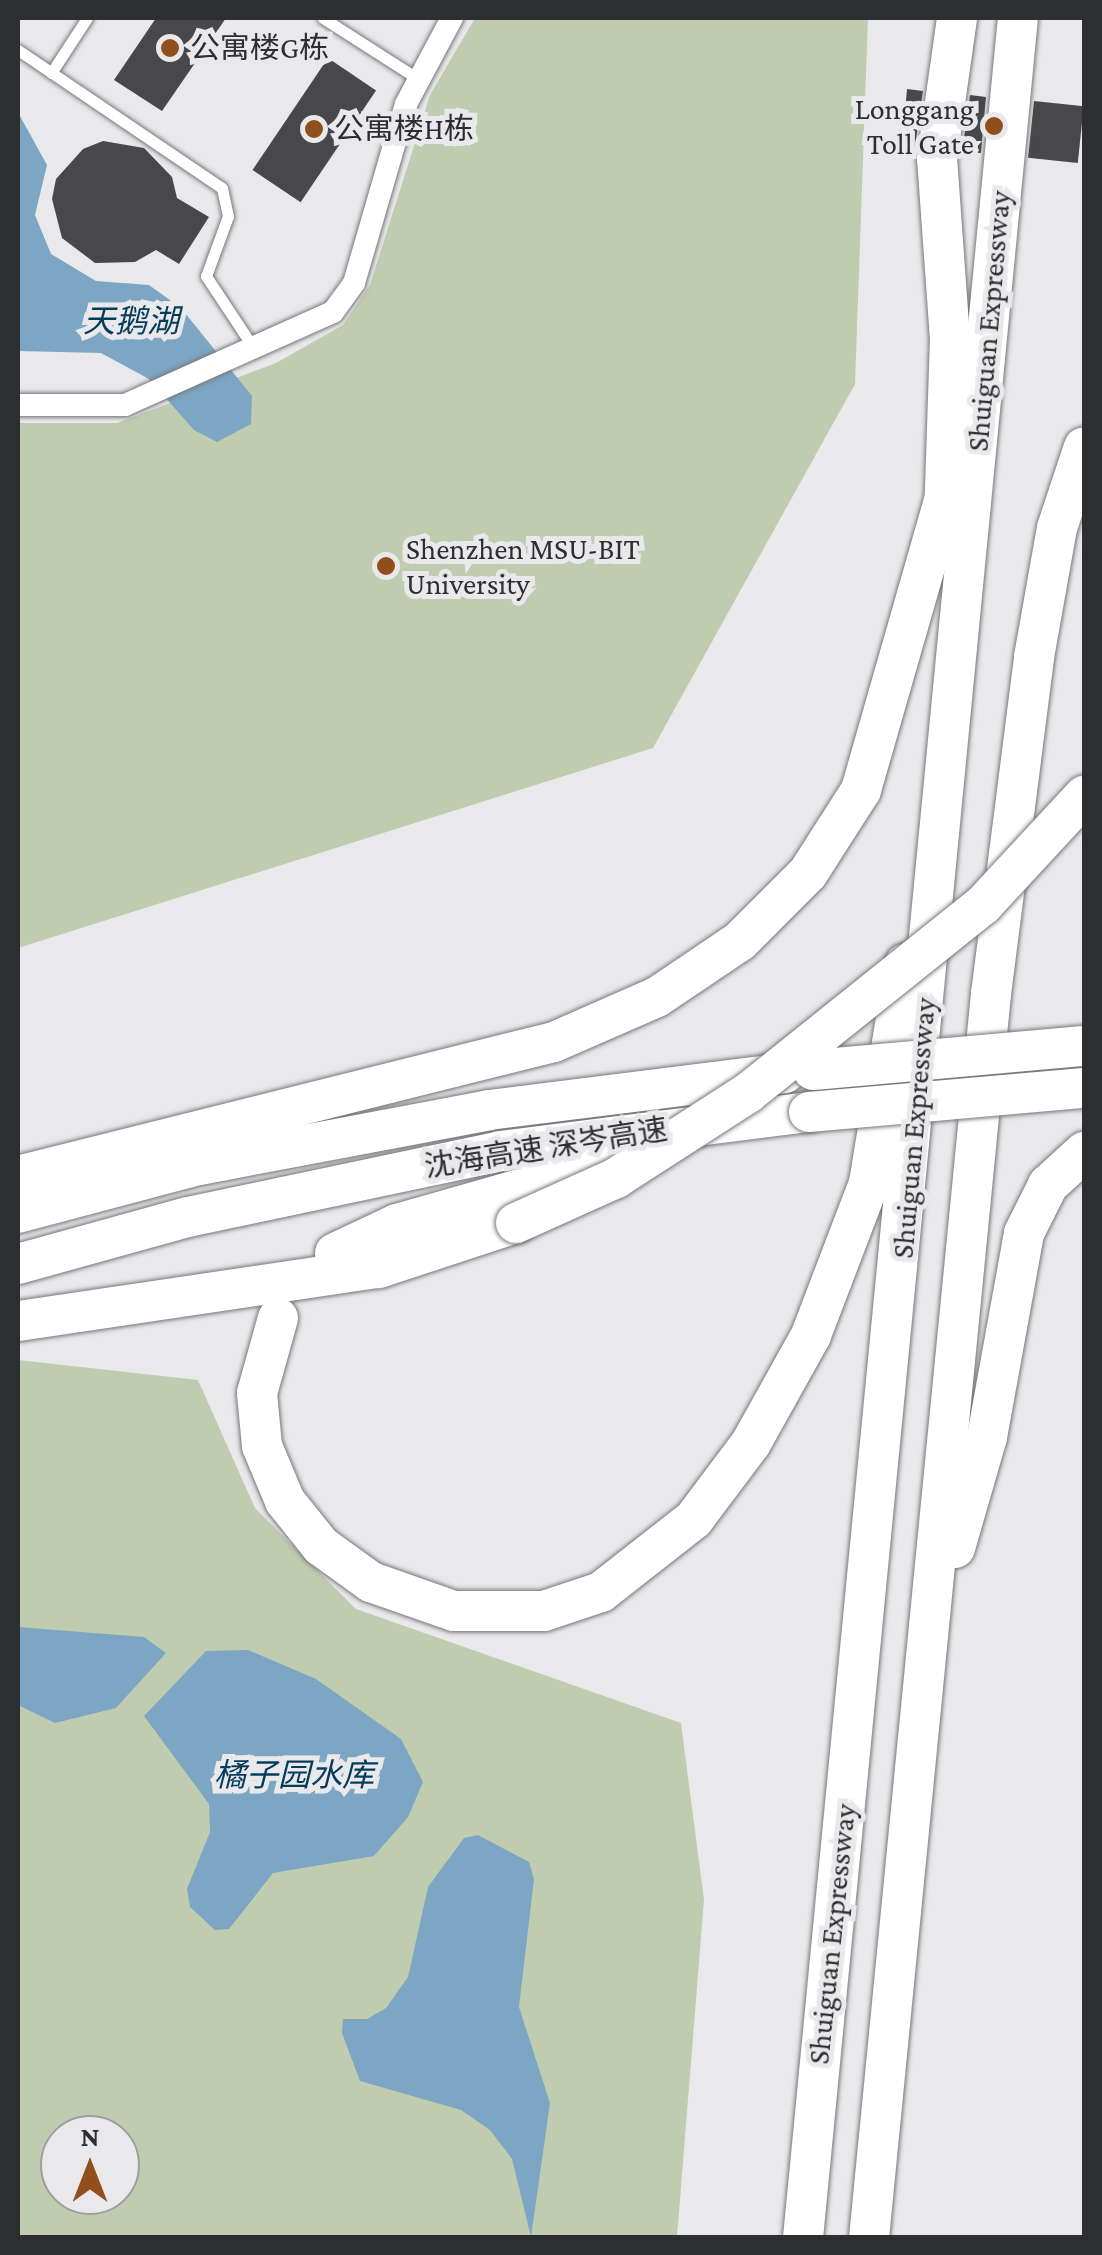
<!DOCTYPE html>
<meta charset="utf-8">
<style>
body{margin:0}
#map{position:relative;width:1102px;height:2255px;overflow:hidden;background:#e9e9ec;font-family:"Crimson Pro","Noto Sans SC",serif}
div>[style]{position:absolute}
.green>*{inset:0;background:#c0ccb0}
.water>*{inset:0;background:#7ca6c3}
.building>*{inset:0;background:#48484b;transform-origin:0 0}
.roads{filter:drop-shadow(0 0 2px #77777a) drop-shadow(0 0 2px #77777a)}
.service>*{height:11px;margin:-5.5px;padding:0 5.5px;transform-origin:5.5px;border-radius:5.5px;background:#fff}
.minor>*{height:22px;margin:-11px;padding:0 11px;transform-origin:11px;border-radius:11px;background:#fff}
.motorway>*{height:40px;margin:-20px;padding:0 20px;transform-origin:20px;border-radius:20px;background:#fff}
.bridges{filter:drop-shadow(0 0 2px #77777a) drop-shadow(0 0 2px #77777a)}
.motorway-bridge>*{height:40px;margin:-20px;padding:0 20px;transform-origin:20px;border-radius:20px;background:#fff}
.dots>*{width:28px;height:28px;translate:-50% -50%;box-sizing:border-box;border:5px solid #e9e9ec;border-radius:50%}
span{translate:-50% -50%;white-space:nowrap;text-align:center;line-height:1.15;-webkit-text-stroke:10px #e9e9ec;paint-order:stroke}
.poi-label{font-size:30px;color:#2d2e2f}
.left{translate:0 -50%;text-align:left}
.right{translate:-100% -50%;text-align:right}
.street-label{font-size:30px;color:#2d2e2f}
.water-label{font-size:32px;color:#043c5a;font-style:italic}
.frame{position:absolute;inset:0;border:20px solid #2d2e2f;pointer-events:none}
.north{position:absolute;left:40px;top:2115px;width:100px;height:100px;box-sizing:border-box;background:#e9e9ec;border:2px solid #9e9ea0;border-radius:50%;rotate:0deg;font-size:28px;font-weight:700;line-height:40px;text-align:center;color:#2d2e2f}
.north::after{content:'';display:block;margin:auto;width:35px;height:45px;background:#91501b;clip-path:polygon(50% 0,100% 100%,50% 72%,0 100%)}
</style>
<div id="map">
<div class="green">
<div style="clip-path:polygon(475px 18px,868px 18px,855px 384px,653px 748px,18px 948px,18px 423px,117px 423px,276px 363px,343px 325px,370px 285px,430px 95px)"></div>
<div style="clip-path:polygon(evenodd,18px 1360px,198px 1380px,255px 1508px,356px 1609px,681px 1723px,704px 1900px,677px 2237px,18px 2238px,18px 1360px,60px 2135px,120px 2135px,120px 2195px,60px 2195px,60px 2135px)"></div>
</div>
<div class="water">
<div style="clip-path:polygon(20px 116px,47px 165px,35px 215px,51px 254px,96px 281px,149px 285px,181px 308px,252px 396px,251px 424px,217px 442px,194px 430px,149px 379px,101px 353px,18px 351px)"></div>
<div style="clip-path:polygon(18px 1627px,144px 1637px,166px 1653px,116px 1708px,55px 1723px,18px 1705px)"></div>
<div style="clip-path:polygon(248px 1650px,316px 1679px,401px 1739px,423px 1782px,408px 1817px,374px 1856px,273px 1873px,229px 1929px,215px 1930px,190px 1907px,187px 1889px,210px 1832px,209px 1804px,144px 1716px,206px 1651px)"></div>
<div style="clip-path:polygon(478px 1835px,529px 1862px,534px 1879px,519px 2007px,550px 2103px,531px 2237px,512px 2159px,490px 2130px,461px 2110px,360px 2081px,342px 2033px,343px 2019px,367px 2019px,386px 2008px,408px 1977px,428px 1887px,464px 1838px)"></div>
</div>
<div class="building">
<div style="clip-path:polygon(156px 18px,226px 18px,162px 111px,114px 80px)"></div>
<div style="left:328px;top:58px;width:58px;height:135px;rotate:34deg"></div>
<div style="clip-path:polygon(907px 89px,923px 91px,915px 147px,902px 146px)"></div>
<div style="clip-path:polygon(970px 95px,986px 97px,981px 153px,962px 152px)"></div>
<div style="left:1034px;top:101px;width:50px;height:57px;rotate:6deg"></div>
<div style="clip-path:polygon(103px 141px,144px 148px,172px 177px,177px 198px,209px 217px,179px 264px,156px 250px,135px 262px,95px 263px,62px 238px,52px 199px,56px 179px,83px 149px)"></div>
</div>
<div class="roads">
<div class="service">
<div style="left:323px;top:18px;width:112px;rotate:32.6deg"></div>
<div style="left:18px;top:50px;width:246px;rotate:34.1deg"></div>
<div style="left:222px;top:188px;width:29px;rotate:78deg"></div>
<div style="left:228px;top:216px;width:64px;rotate:110.1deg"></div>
<div style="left:206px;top:276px;width:89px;rotate:56.5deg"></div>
<div style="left:51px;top:73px;width:66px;rotate:-56.8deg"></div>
</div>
<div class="minor">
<div style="left:18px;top:405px;width:107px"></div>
<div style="left:125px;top:405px;width:228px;rotate:-24.1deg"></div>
<div style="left:333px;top:312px;width:36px;rotate:-54deg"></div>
<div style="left:354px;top:283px;width:186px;rotate:-73.8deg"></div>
<div style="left:406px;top:104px;width:98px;rotate:-61.9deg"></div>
</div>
<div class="motorway">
<div style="left:944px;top:518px;width:179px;rotate:-88.1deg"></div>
<div style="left:950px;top:339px;width:180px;rotate:-94.1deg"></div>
<div style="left:937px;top:159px;width:142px;rotate:-81.9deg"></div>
<div style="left:18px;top:1176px;width:552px;rotate:-14.04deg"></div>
<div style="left:554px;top:1042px;width:112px;rotate:-23.6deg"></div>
<div style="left:657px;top:997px;width:100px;rotate:-34deg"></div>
<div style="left:740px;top:941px;width:96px;rotate:-45deg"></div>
<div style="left:808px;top:873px;width:98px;rotate:-57.4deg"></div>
<div style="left:861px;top:790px;width:309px;rotate:-74deg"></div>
<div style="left:18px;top:1213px;width:187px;rotate:-14.9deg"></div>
<div style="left:199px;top:1165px;width:295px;rotate:-10.7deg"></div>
<div style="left:489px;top:1110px;width:298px;rotate:-7.1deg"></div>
<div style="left:335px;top:1253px;width:68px;rotate:-25.1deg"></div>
<div style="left:397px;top:1224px;width:252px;rotate:-15.9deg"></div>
<div style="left:18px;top:1264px;width:176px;rotate:-15.5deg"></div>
<div style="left:188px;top:1217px;width:319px;rotate:-11.9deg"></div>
<div style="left:500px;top:1151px;width:311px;rotate:-7.2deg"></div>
<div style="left:278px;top:1318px;width:78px;rotate:105.6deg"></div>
<div style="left:257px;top:1393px;width:53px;rotate:84.6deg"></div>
<div style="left:262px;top:1446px;width:60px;rotate:67.3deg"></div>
<div style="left:285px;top:1501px;width:58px;rotate:51.3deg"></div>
<div style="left:321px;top:1546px;width:62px;rotate:35.8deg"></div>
<div style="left:371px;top:1582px;width:88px;rotate:19.3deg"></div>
<div style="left:454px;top:1611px;width:90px"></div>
<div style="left:544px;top:1611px;width:60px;rotate:-18.4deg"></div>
<div style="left:601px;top:1592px;width:118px;rotate:-38.1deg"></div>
<div style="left:694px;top:1519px;width:95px;rotate:-53.1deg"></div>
<div style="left:751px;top:1443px;width:124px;rotate:-60.9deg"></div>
<div style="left:811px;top:1335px;width:163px;rotate:-69.1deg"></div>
<div style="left:869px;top:1183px;width:222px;rotate:-80.7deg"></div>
<div style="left:18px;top:1321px;width:365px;rotate:-8.4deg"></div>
<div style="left:379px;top:1268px;width:144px;rotate:-18.2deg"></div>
<div style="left:955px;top:1548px;width:116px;rotate:-73.9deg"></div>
<div style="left:987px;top:1437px;width:207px;rotate:-79.7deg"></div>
<div style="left:1024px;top:1233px;width:54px;rotate:-63.4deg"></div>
<div style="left:1048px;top:1185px;width:49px;rotate:-42.5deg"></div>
<div style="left:803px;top:2238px;width:2230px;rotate:-84.47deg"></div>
<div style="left:869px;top:2238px;width:1250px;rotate:-84.4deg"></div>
<div style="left:991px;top:994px;width:340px;rotate:-82.7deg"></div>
<div style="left:1034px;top:657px;width:131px;rotate:-79.9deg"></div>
<div style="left:1057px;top:528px;width:85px;rotate:-71.6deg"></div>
</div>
</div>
<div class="bridges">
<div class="motorway-bridge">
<div style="left:813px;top:1070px;width:272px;rotate:-5.1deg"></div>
<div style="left:809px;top:1112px;width:276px;rotate:-5deg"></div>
<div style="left:516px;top:1223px;width:110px;rotate:-24.2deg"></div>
<div style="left:616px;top:1178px;width:157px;rotate:-32.8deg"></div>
<div style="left:748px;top:1093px;width:301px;rotate:-38.7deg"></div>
<div style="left:983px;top:905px;width:149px;rotate:-47.2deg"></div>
</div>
</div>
<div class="dots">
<div style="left:170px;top:48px;background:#91501b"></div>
<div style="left:994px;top:126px;background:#91501b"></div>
<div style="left:314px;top:129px;background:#91501b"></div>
<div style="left:386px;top:566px;background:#91501b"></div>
</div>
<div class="poi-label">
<span class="left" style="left:190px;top:48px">公寓楼G栋</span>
<span class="right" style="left:974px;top:126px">Longgang<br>Toll Gate</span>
<span class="left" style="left:334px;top:129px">公寓楼H栋</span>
<span class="left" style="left:406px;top:566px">Shenzhen MSU-BIT<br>University</span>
</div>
<div class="street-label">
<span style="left:989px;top:321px;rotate:-85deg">Shuiguan Expressway</span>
<span style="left:914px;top:1128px;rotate:-85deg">Shuiguan Expressway</span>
<span style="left:546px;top:1148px;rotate:-9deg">沈海高速 深岑高速</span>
<span style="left:832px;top:1934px;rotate:-84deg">Shuiguan Expressway</span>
</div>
<div class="water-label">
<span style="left:131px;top:321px">天鹅湖</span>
<span style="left:294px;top:1775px">橘子园水库</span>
</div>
<div class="frame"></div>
<div class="north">N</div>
</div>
